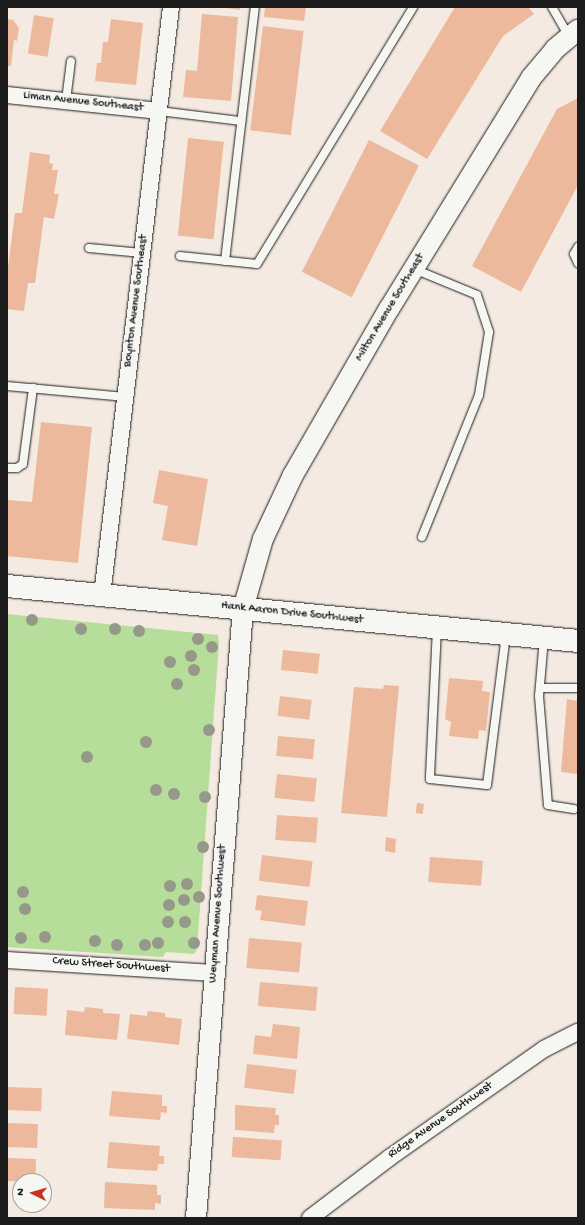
<!DOCTYPE html>
<style>
body{margin:0}
#map{position:relative;width:585px;height:1225px;overflow:hidden;background:#f4eae1;font-family:"Gochi Hand",sans-serif}
div>[style]{position:absolute}
.green>*{inset:0;background:#b6de9a}
.building>*{inset:0;background:#ecb99d;transform-origin:0 0}
.roads{filter:drop-shadow(0 0 1px #1c1c1c) drop-shadow(0 0 1px #1c1c1c)}
.service>*{height:8px;margin:-4px;padding:0 4px;transform-origin:4px;border-radius:4px;background:#f6f6f2}
.minor>*{height:16px;margin:-8px;padding:0 8px;transform-origin:8px;border-radius:8px;background:#f6f6f2}
.tertiary>*{height:20px;margin:-10px;padding:0 10px;transform-origin:10px;border-radius:10px;background:#f6f6f2}
.secondary>*{height:22px;margin:-11px;padding:0 11px;transform-origin:11px;border-radius:11px;background:#f6f6f2}
.trees>*{width:12px;height:12px;margin:-6px;border-radius:50%;background:#96998a}
span{translate:-50% -50%;white-space:nowrap;text-align:center;line-height:1.15;-webkit-text-stroke:3.5px #f6f6f2;paint-order:stroke}
.street-label{font-size:12px;color:#1c1c1c}
.frame{position:absolute;inset:0;border:8px solid #1c1c1c;pointer-events:none}
.north{position:absolute;left:12px;top:1173px;width:40px;height:40px;box-sizing:border-box;background:#f6f6f2;border:1px solid #9f9f9c;border-radius:50%;rotate:275deg;font-size:11px;font-weight:700;line-height:16px;text-align:center;color:#1c1c1c}
.north::after{content:'';display:block;margin:auto;width:14px;height:18px;background:#c8321e;clip-path:polygon(50% 0,100% 100%,50% 72%,0 100%)}
</style>
<div id="map">
<div class="green">
<div style="clip-path:polygon(7px 614px,218px 635px,219px 643px,197px 949px,194px 954px,166px 952px,163px 957px,7px 947px)"></div>
</div>
<div class="building">
<div style="clip-path:polygon(219px 7px,240px 7px,240px 10px)"></div>
<div style="clip-path:polygon(265px 7px,306px 7px,304px 21px,264px 17px)"></div>
<div style="clip-path:polygon(455px 7px,528px 7px,534px 14px,503px 36px,427px 159px,380px 131px)"></div>
<div style="clip-path:polygon(202px 14px,238px 17px,231px 101px,183px 97px,186px 70px,197px 71px)"></div>
<div style="left:34px;top:15px;width:20px;height:39px;rotate:9deg"></div>
<div style="clip-path:polygon(7px 19px,13px 20px,19px 28px,17px 41px,14px 40px,11px 66px,7px 66px)"></div>
<div style="clip-path:polygon(111px 19px,143px 23px,136px 85px,95px 81px,97px 63px,101px 63px,103px 42px,108px 42px)"></div>
<div style="left:263px;top:26px;width:41px;height:105px;rotate:7deg"></div>
<div style="clip-path:polygon(578px 98px,578px 185px,521px 292px,472px 266px,557px 109px)"></div>
<div style="left:188px;top:138px;width:36px;height:98px;rotate:6deg"></div>
<div style="left:369px;top:140px;width:56px;height:148px;rotate:27deg"></div>
<div style="clip-path:polygon(30px 152px,50px 155px,49px 163px,53px 164px,52px 170px,58px 170px,54px 194px,59px 194px,54px 219px,44px 217px,35px 283px,28px 283px,24px 311px,7px 309px,7px 275px,15px 213px,22px 213px)"></div>
<div style="clip-path:polygon(41px 422px,92px 427px,78px 563px,7px 556px,7px 500px,32px 502px)"></div>
<div style="clip-path:polygon(159px 470px,208px 479px,197px 546px,162px 540px,168px 506px,153px 503px)"></div>
<div style="left:283px;top:650px;width:37px;height:20px;rotate:6deg"></div>
<div style="clip-path:polygon(449px 678px,483px 681px,482px 691px,490px 692px,486px 731px,479px 730px,478px 739px,449px 736px,451px 722px,445px 719px)"></div>
<div style="clip-path:polygon(384px 685px,399px 686px,387px 817px,341px 813px,354px 687px,383px 689px)"></div>
<div style="left:280px;top:696px;width:32px;height:20px;rotate:7deg"></div>
<div style="clip-path:polygon(567px 699px,578px 701px,578px 774px,561px 772px)"></div>
<div style="left:278px;top:736px;width:37px;height:20px;rotate:5deg"></div>
<div style="left:277px;top:774px;width:40px;height:24px;rotate:6deg"></div>
<div style="left:417px;top:803px;width:7px;height:10px;rotate:8deg"></div>
<div style="left:277px;top:815px;width:41px;height:25px;rotate:4deg"></div>
<div style="clip-path:polygon(386px 837px,396px 839px,395px 853px,385px 851px)"></div>
<div style="left:262px;top:855px;width:51px;height:26px;rotate:7deg"></div>
<div style="left:430px;top:857px;width:53px;height:25px;rotate:4deg"></div>
<div style="clip-path:polygon(257px 895px,308px 901px,305px 926px,260px 920px,262px 911px,255px 910px)"></div>
<div style="left:249px;top:938px;width:53px;height:30px;rotate:5deg"></div>
<div style="left:260px;top:982px;width:58px;height:24px;rotate:5deg"></div>
<div style="left:15px;top:987px;width:33px;height:27px;rotate:3deg"></div>
<div style="clip-path:polygon(85px 1007px,103px 1009px,103px 1013px,120px 1014px,117px 1040px,65px 1035px,67px 1010px,84px 1012px)"></div>
<div style="clip-path:polygon(148px 1011px,165px 1013px,165px 1017px,182px 1019px,179px 1045px,127px 1039px,130px 1014px,147px 1016px)"></div>
<div style="clip-path:polygon(273px 1024px,300px 1027px,297px 1059px,253px 1054px,255px 1035px,271px 1037px)"></div>
<div style="left:247px;top:1064px;width:50px;height:24px;rotate:7deg"></div>
<div style="left:7px;top:1087px;width:35px;height:23px;rotate:2deg"></div>
<div style="clip-path:polygon(112px 1091px,162px 1095px,162px 1106px,167px 1106px,167px 1113px,161px 1112px,160px 1120px,109px 1116px)"></div>
<div style="clip-path:polygon(235px 1105px,276px 1108px,275px 1115px,279px 1115px,279px 1125px,275px 1125px,274px 1133px,235px 1130px)"></div>
<div style="left:7px;top:1123px;width:31px;height:24px;rotate:2deg"></div>
<div style="left:233px;top:1137px;width:49px;height:20px;rotate:4deg"></div>
<div style="clip-path:polygon(109px 1142px,160px 1146px,159px 1156px,164px 1156px,164px 1164px,158px 1164px,157px 1171px,107px 1168px)"></div>
<div style="left:7px;top:1158px;width:29px;height:23px;rotate:2deg"></div>
<div style="clip-path:polygon(105px 1182px,157px 1185px,157px 1195px,161px 1195px,161px 1204px,155px 1203px,155px 1210px,104px 1208px)"></div>
</div>
<div class="roads">
<div class="service">
<div style="left:552px;top:7px;width:34px;rotate:60deg"></div>
<div style="left:66px;top:101px;width:40px;rotate:-82.9deg"></div>
<div style="left:159px;top:111px;width:83px;rotate:7deg"></div>
<div style="left:578px;top:247px;width:8px;rotate:120deg"></div>
<div style="left:574px;top:254px;width:10px;rotate:66deg"></div>
<div style="left:89px;top:248px;width:53px;rotate:5.4deg"></div>
<div style="left:180px;top:256px;width:77px;rotate:5.9deg"></div>
<div style="left:257px;top:264px;width:301px;rotate:-58.7deg"></div>
<div style="left:225px;top:261px;width:256px;rotate:-83.3deg"></div>
<div style="left:414px;top:269px;width:68px;rotate:22.4deg"></div>
<div style="left:477px;top:295px;width:39px;rotate:72deg"></div>
<div style="left:489px;top:332px;width:64px;rotate:99deg"></div>
<div style="left:479px;top:395px;width:153px;rotate:111.9deg"></div>
<div style="left:7px;top:386px;width:119px;rotate:5.3deg"></div>
<div style="left:7px;top:468px;width:10px"></div>
<div style="left:17px;top:468px;width:7px;rotate:-34deg"></div>
<div style="left:23px;top:464px;width:77px;rotate:-82.5deg"></div>
<div style="left:437px;top:628px;width:151px;rotate:92.7deg"></div>
<div style="left:430px;top:779px;width:57px;rotate:6deg"></div>
<div style="left:487px;top:785px;width:151px;rotate:-82.8deg"></div>
<div style="left:544px;top:638px;width:58px;rotate:94.9deg"></div>
<div style="left:539px;top:696px;width:109px;rotate:85.3deg"></div>
<div style="left:548px;top:805px;width:26px;rotate:9deg"></div>
<div style="left:540px;top:688px;width:38px"></div>
</div>
<div class="minor">
<div style="left:7px;top:95px;width:153px;rotate:6deg"></div>
<div style="left:102px;top:596px;width:593px;rotate:-83.32deg"></div>
<div style="left:7px;top:960px;width:207px;rotate:3.6deg"></div>
<div style="left:310px;top:1218px;width:99px;rotate:-37.2deg"></div>
<div style="left:389px;top:1158px;width:189px;rotate:-35.1deg"></div>
<div style="left:544px;top:1049px;width:38px;rotate:-27deg"></div>
</div>
<div class="tertiary">
<div style="left:196px;top:1218px;width:611px;rotate:-85.59deg"></div>
<div style="left:243px;top:609px;width:73px;rotate:-74.1deg"></div>
<div style="left:263px;top:539px;width:71px;rotate:-64.9deg"></div>
<div style="left:293px;top:475px;width:192px;rotate:-60deg"></div>
<div style="left:389px;top:309px;width:271px;rotate:-58.4deg"></div>
<div style="left:531px;top:78px;width:38px;rotate:-50deg"></div>
<div style="left:555px;top:49px;width:30px;rotate:-40deg"></div>
</div>
<div class="secondary">
<div style="left:7px;top:586px;width:574px;rotate:5.5deg"></div>
</div>
</div>
<div class="trees">
<div style="left:32px;top:620px"></div>
<div style="left:81px;top:629px"></div>
<div style="left:115px;top:629px"></div>
<div style="left:139px;top:631px"></div>
<div style="left:198px;top:639px"></div>
<div style="left:212px;top:647px"></div>
<div style="left:191px;top:656px"></div>
<div style="left:170px;top:662px"></div>
<div style="left:194px;top:670px"></div>
<div style="left:177px;top:684px"></div>
<div style="left:209px;top:730px"></div>
<div style="left:146px;top:742px"></div>
<div style="left:87px;top:757px"></div>
<div style="left:156px;top:790px"></div>
<div style="left:174px;top:794px"></div>
<div style="left:205px;top:797px"></div>
<div style="left:203px;top:847px"></div>
<div style="left:187px;top:884px"></div>
<div style="left:170px;top:886px"></div>
<div style="left:23px;top:892px"></div>
<div style="left:199px;top:897px"></div>
<div style="left:184px;top:900px"></div>
<div style="left:169px;top:905px"></div>
<div style="left:25px;top:909px"></div>
<div style="left:168px;top:922px"></div>
<div style="left:185px;top:922px"></div>
<div style="left:45px;top:937px"></div>
<div style="left:21px;top:938px"></div>
<div style="left:95px;top:941px"></div>
<div style="left:158px;top:943px"></div>
<div style="left:194px;top:943px"></div>
<div style="left:117px;top:945px"></div>
<div style="left:145px;top:945px"></div>
</div>
<div class="street-label">
<span style="left:83px;top:103px;rotate:6deg">Liman Avenue Southeast</span>
<span style="left:137px;top:301px;rotate:-83deg">Boynton Avenue Southeast</span>
<span style="left:391px;top:308px;rotate:-59deg">Milton Avenue Southeast</span>
<span style="left:292px;top:614px;rotate:6deg">Hank Aaron Drive Southwest</span>
<span style="left:219px;top:914px;rotate:-86deg">Weyman Avenue Southwest</span>
<span style="left:111px;top:966px;rotate:4deg">Crew Street Southwest</span>
<span style="left:441px;top:1121px;rotate:-35deg">Ridge Avenue Southwest</span>
</div>
<div class="frame"></div>
<div class="north">N</div>
</div>
